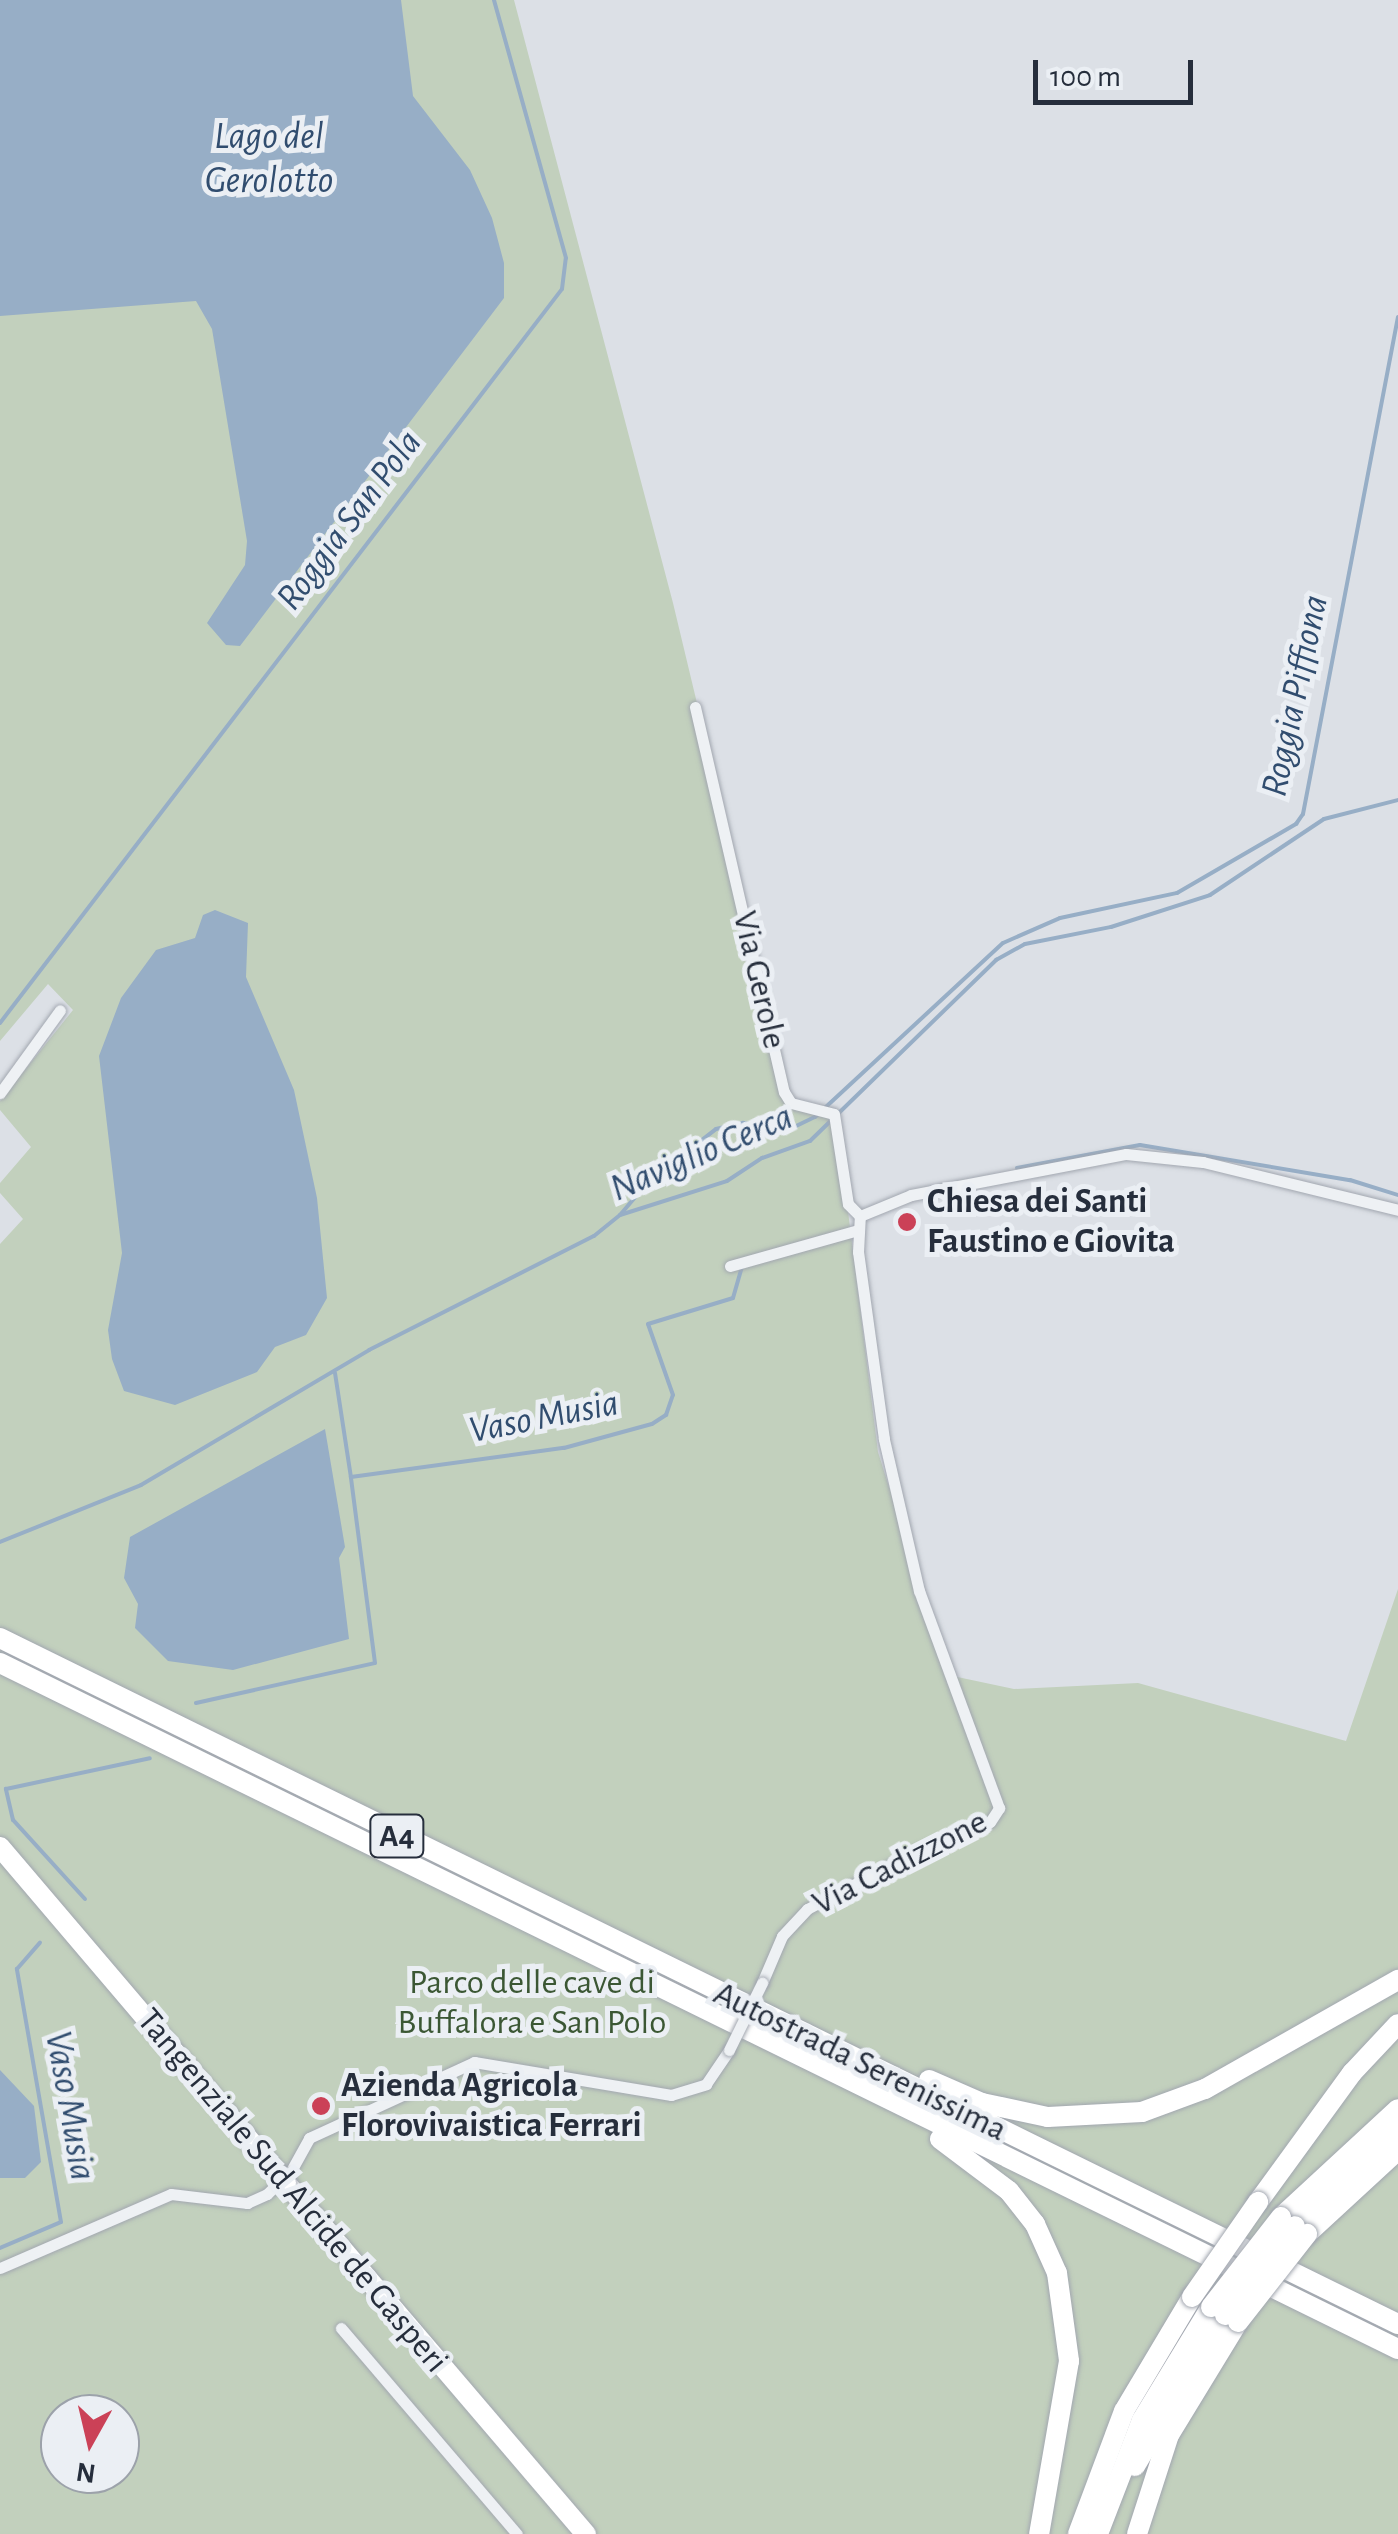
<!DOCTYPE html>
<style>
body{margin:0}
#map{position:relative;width:1398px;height:2534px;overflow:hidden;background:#dce0e6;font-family:"Alegreya Sans",sans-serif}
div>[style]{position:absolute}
.green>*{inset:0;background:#c2d0bd}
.water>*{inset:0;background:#97aec6}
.stream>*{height:4px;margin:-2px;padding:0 2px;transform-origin:2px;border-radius:2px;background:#97aec6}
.roads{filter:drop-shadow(0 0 2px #a2a7b0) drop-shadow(0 0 2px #a2a7b0)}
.street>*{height:11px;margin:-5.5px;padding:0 5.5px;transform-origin:5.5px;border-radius:5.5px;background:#eef1f4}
.highway>*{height:20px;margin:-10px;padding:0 10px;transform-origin:10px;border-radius:10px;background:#fff}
.bridges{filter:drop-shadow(0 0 2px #a2a7b0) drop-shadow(0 0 2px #a2a7b0)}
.street-bridge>*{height:11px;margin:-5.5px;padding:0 5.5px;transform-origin:5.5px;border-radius:5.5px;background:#eef1f4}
.highway-bridge>*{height:20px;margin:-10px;padding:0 10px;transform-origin:10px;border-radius:10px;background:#fff}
.dots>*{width:28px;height:28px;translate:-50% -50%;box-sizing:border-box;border:5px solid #ebeff4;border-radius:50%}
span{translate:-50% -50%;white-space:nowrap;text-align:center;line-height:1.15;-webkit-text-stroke:10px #ebeff4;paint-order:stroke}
.shield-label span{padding:2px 8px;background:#ebeff4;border:2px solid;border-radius:8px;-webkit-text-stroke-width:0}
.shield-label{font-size:32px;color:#262e3c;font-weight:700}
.street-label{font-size:35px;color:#262e3c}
.poi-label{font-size:35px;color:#262e3c;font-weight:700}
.left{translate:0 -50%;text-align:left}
.park-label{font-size:35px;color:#3b5734}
.water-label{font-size:38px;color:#314d6f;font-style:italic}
.north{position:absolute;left:40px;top:2394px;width:100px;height:100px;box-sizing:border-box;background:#ebeff4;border:2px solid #9ca2aa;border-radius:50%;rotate:188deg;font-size:28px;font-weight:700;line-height:40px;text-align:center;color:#262e3c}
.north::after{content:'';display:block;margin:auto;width:35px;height:45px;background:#cb4157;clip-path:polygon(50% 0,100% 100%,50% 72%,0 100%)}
.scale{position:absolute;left:1033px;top:60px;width:160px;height:45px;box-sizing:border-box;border:5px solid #262e3c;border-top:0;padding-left:12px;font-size:30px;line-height:35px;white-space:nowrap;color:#262e3c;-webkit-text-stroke:8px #ebeff4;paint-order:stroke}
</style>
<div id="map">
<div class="green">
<div style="clip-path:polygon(evenodd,0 0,514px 0,673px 603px,793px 1104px,830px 1111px,837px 1123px,878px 1452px,948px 1675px,1014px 1689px,1138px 1683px,1346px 1741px,1398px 1589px,1398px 2534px,0 2534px,0 1244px,23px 1219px,0 1193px,0 1183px,31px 1147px,0 1110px,0 1101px,73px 1010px,48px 984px,0 1041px,0 0,60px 2414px,120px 2414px,120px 2474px,60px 2474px,60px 2414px)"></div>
</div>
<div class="water">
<div style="clip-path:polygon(0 0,401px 0,413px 96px,470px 170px,492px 218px,504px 263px,504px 298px,240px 646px,226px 645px,207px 623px,245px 565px,247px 541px,212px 329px,196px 301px,0 316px)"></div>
<div style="clip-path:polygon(215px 910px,248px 923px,246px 977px,294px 1090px,317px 1198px,327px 1298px,306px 1335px,275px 1347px,257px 1372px,175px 1405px,124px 1391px,112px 1359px,108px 1330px,122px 1253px,99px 1056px,121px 998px,156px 950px,195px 938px,203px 915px)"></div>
<div style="clip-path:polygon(325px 1429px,345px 1547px,339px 1558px,349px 1639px,233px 1670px,168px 1661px,135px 1628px,138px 1604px,124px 1578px,130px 1537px)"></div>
<div style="clip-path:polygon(0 2070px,34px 2106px,41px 2162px,25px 2178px,0 2178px)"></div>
</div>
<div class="stream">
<div style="left:0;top:1023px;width:924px;rotate:-52.56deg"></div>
<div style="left:562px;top:289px;width:31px;rotate:-83deg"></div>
<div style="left:566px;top:258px;width:268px;rotate:-105.6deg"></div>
<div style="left:1017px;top:1168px;width:125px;rotate:-10.6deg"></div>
<div style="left:1140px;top:1145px;width:213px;rotate:9.5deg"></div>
<div style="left:1350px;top:1180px;width:50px;rotate:17.4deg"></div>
<div style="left:620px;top:1215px;width:43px;rotate:-49.7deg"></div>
<div style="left:648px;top:1182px;width:86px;rotate:-37.9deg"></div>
<div style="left:716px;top:1129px;width:28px;rotate:-13deg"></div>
<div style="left:743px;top:1123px;width:47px;rotate:7.3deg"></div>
<div style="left:790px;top:1129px;width:28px;rotate:-26deg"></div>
<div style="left:815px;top:1117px;width:256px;rotate:-42.8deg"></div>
<div style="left:1003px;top:943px;width:62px;rotate:-23.7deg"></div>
<div style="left:1060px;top:918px;width:120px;rotate:-12.1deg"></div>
<div style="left:1177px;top:893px;width:138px;rotate:-30.1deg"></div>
<div style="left:1296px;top:824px;width:12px;rotate:-55deg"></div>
<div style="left:1303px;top:814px;width:506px;rotate:-79.18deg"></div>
<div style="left:335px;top:1373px;width:105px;rotate:81.3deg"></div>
<div style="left:0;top:1542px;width:152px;rotate:-22deg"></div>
<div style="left:141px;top:1485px;width:265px;rotate:-30.6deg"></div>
<div style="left:369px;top:1350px;width:252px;rotate:-26.9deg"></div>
<div style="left:594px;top:1236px;width:33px;rotate:-39deg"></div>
<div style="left:620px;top:1215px;width:112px;rotate:-17.6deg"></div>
<div style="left:727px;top:1181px;width:42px;rotate:-33.3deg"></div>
<div style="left:762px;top:1158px;width:51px;rotate:-19.5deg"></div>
<div style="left:810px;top:1141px;width:260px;rotate:-44.2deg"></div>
<div style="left:996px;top:960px;width:33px;rotate:-29deg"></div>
<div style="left:1025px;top:944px;width:88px;rotate:-11.2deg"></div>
<div style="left:1111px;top:927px;width:104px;rotate:-17.9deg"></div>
<div style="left:1210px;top:895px;width:137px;rotate:-33.7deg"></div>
<div style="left:1324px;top:819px;width:76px;rotate:-14.4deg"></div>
<div style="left:196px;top:1703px;width:183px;rotate:-12.6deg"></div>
<div style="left:375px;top:1663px;width:188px;rotate:-97.4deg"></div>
<div style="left:351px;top:1477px;width:215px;rotate:-7.8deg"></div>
<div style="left:564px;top:1448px;width:91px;rotate:-15.3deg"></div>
<div style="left:652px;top:1424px;width:17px;rotate:-33deg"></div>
<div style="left:666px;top:1415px;width:21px;rotate:-71deg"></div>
<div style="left:673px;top:1395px;width:75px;rotate:-109.4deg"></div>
<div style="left:648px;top:1324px;width:89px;rotate:-17deg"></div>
<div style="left:733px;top:1298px;width:33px;rotate:-74deg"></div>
<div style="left:85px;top:1899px;width:107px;rotate:-132.3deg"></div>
<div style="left:13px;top:1820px;width:32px;rotate:-103deg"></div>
<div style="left:6px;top:1789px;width:147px;rotate:-12.1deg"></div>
<div style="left:0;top:2248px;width:66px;rotate:-23.1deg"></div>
<div style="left:61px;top:2222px;width:257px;rotate:-99.9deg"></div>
<div style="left:17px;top:1969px;width:35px;rotate:-49deg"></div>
</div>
<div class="roads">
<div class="street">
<div style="left:695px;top:707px;width:395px;rotate:77deg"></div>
<div style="left:784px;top:1092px;width:13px;rotate:58deg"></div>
<div style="left:791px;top:1103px;width:44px;rotate:14.3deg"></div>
<div style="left:834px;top:1114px;width:91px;rotate:81.2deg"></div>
<div style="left:848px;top:1204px;width:17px;rotate:45deg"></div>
<div style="left:0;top:1093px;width:102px;rotate:-54.1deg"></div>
<div style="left:730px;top:1266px;width:133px;rotate:-15.7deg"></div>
<div style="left:762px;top:1983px;width:51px;rotate:-66.9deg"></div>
<div style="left:782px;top:1936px;width:37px;rotate:-47deg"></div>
<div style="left:807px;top:1909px;width:127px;rotate:-27.6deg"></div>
<div style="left:920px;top:1850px;width:75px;rotate:-21.8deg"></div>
<div style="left:990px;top:1822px;width:17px;rotate:-57deg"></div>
<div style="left:999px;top:1808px;width:231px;rotate:-110.2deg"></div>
<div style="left:919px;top:1591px;width:156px;rotate:-103deg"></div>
<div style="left:884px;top:1439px;width:189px;rotate:-97.9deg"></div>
<div style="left:858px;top:1252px;width:36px;rotate:-87deg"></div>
<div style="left:860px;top:1216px;width:55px;rotate:-22.4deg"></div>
<div style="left:911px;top:1195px;width:219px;rotate:-10.8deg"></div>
<div style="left:1126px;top:1154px;width:77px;rotate:5.9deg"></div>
<div style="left:1203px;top:1162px;width:201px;rotate:13.8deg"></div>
<div style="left:0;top:2268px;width:186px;rotate:-23.4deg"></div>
<div style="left:171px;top:2194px;width:77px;rotate:6.8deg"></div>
<div style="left:247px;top:2203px;width:22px;rotate:-24deg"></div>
<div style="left:267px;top:2194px;width:33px;rotate:-44deg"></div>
<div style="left:291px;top:2171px;width:38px;rotate:-61deg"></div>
<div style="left:309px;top:2138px;width:182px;rotate:-24.7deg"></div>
<div style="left:474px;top:2062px;width:200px;rotate:9.5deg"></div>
<div style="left:671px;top:2095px;width:37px;rotate:-17deg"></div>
<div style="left:706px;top:2084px;width:41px;rotate:-55.9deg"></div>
<div style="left:341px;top:2328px;width:271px;rotate:49.5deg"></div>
</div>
<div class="highway">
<div style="left:0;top:1638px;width:1557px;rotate:26.14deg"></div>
<div style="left:0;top:1663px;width:1557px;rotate:26.14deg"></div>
<div style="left:0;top:1847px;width:431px;rotate:49.6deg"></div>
<div style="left:929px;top:2080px;width:58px;rotate:23.5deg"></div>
<div style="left:982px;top:2103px;width:67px;rotate:12deg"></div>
<div style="left:1048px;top:2117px;width:94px;rotate:-3deg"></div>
<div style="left:1142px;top:2112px;width:67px;rotate:-20.1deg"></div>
<div style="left:1205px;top:2089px;width:222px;rotate:-29.5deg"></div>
<div style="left:940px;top:2139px;width:86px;rotate:37deg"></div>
<div style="left:1009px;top:2191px;width:42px;rotate:51.8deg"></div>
<div style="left:1035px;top:2224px;width:54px;rotate:65.8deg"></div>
<div style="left:1057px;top:2273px;width:89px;rotate:82.2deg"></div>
<div style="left:1069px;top:2361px;width:176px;rotate:99.8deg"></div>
<div style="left:286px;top:2183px;width:462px;rotate:49.5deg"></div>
<div style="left:1258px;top:2202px;width:160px;rotate:-53.9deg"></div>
<div style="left:1352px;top:2073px;width:67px;rotate:-46.8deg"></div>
<div style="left:1281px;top:2217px;width:159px;rotate:-42.7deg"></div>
<div style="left:1295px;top:2226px;width:142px;rotate:-43.6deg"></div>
<div style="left:1307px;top:2234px;width:124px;rotate:-42.7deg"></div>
<div style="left:1135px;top:2466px;width:176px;rotate:-59.2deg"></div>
<div style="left:1078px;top:2534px;width:131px;rotate:-69.5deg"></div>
<div style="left:1124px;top:2411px;width:133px;rotate:-59.2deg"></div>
<div style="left:1098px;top:2534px;width:122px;rotate:-68.9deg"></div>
<div style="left:1142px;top:2420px;width:132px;rotate:-58.6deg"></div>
<div style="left:1137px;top:2534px;width:104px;rotate:-72.1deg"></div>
<div style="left:1169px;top:2435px;width:132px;rotate:-58.6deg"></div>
</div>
</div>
<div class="bridges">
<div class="street-bridge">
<div style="left:729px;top:2050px;width:75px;rotate:-63.8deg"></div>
</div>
<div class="highway-bridge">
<div style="left:279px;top:2175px;width:11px;rotate:49deg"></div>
<div style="left:1192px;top:2297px;width:116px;rotate:-55.2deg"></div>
<div style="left:1211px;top:2307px;width:114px;rotate:-52.1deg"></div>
<div style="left:1225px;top:2315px;width:113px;rotate:-51.8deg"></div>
<div style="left:1238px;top:2322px;width:112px;rotate:-51.9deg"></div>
</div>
</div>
<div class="dots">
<div style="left:907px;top:1222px;background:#cb4157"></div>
<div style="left:321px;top:2106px;background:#cb4157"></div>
</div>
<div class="shield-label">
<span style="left:397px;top:1836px">A4</span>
</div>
<div class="street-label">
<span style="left:759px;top:980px;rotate:77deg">Via Gerole</span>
<span style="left:900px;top:1863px;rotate:-27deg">Via Cadizzone</span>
<span style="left:860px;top:2062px;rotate:26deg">Autostrada Serenissima</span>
<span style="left:292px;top:2191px;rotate:50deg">Tangenziale Sud Alcide de Gasperi</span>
</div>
<div class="poi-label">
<span class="left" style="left:927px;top:1222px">Chiesa dei Santi<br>Faustino e Giovita</span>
<span class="left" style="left:341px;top:2106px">Azienda Agricola<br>Florovivaistica Ferrari</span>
</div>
<div class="park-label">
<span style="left:532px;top:2003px">Parco delle cave di<br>Buffalora e San Polo</span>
</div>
<div class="water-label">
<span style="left:269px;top:160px">Lago del<br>Gerolotto</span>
<span style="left:350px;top:521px;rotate:-53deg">Roggia San Pola</span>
<span style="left:1296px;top:696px;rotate:-78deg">Roggia Piffiona</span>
<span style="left:702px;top:1154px;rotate:-23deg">Naviglio Cerca</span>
<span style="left:544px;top:1418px;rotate:-11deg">Vaso Musia</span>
<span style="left:69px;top:2106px;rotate:80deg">Vaso Musia</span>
</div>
<div class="north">N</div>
<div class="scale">100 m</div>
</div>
